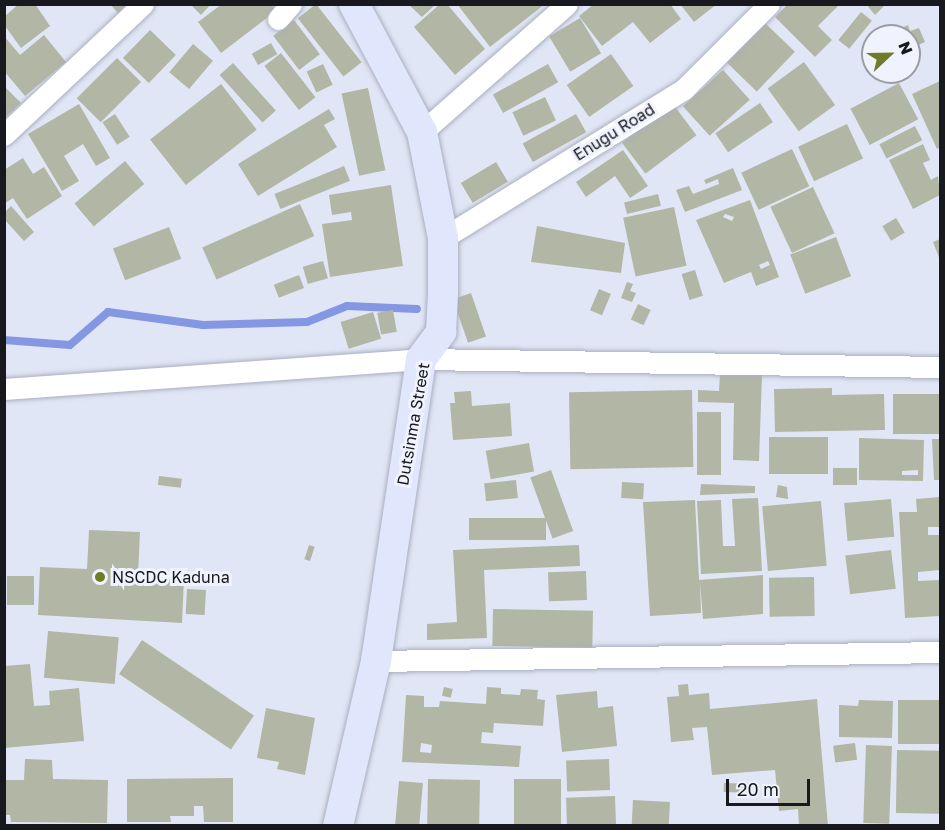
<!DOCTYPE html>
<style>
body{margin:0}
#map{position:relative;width:945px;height:830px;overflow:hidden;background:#e1e6f6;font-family:"Golos Text",sans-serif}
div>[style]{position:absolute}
.stream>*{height:8px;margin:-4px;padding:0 4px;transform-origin:4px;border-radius:4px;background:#8497e3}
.building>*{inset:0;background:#b2b6a5;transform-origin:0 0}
.roads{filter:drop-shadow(0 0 2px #aaafbf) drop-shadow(0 0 2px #aaafbf)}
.street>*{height:21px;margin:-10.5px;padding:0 10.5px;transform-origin:10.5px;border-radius:10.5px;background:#fff}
.secondary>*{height:30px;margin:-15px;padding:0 15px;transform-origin:15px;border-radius:15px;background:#e0e6fb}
.dots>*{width:16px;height:16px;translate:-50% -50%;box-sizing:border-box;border:3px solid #f0f3fd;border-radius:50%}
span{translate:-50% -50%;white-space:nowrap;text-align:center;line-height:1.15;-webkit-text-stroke:6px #f0f3fd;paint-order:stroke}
.street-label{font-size:16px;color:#17191f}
.poi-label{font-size:16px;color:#17191f}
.left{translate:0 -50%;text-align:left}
.frame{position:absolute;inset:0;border:6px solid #17191f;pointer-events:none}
.north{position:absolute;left:861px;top:24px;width:60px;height:60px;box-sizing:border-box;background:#f0f3fd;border:2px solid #999ca4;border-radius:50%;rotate:68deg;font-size:16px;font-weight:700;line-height:24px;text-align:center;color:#17191f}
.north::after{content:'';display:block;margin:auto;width:21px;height:27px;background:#6f7b27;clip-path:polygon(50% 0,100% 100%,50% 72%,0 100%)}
.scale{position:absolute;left:726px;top:779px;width:84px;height:27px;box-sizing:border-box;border:3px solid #17191f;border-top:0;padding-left:8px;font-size:18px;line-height:21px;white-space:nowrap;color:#17191f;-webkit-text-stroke:4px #f0f3fd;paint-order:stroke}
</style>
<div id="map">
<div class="stream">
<div style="left:4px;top:340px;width:66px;rotate:4.3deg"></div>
<div style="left:70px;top:345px;width:50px;rotate:-41deg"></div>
<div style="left:108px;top:312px;width:96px;rotate:7.8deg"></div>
<div style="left:203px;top:325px;width:104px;rotate:-1.7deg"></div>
<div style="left:307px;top:322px;width:43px;rotate:-21.8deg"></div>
<div style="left:347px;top:306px;width:70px;rotate:2.5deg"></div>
</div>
<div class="building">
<div style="clip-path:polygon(19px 4px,35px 4px,50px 26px,21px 48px,5px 26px,5px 16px)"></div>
<div style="clip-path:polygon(110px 4px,127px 4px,118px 13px)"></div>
<div style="clip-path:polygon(190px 4px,211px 4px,201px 15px)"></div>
<div style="clip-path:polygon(222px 4px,271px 4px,276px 11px,221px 53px,198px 22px)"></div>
<div style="left:316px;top:4px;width:74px;height:23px;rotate:52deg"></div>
<div style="clip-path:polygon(440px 4px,447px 4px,485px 49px,455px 75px,414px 27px)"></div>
<div style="clip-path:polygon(457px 4px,545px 4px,490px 47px)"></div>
<div style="clip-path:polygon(594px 4px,670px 4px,681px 19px,650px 43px,633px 22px,602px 46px,579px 16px)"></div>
<div style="clip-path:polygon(680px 4px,717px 4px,694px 22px)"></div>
<div style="clip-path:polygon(788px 4px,840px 4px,818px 26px,832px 40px,815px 57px,775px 17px)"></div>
<div style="clip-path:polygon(866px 4px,886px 4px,875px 15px)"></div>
<div style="clip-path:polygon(409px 5px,435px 5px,422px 17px)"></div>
<div style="left:861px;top:12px;width:14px;height:36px;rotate:39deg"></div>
<div style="left:580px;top:18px;width:41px;height:36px;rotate:59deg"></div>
<div style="left:294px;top:20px;width:43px;height:26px;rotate:53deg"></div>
<div style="left:764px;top:22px;width:43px;height:55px;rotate:44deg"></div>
<div style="clip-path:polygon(908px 25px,910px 31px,919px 28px,925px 42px,909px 49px,909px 36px,892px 36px,891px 33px)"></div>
<div style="left:150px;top:30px;width:36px;height:39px;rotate:44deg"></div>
<div style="clip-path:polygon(44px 35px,66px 62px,25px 96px,4px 71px,4px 36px,20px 55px)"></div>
<div style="left:271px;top:43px;width:13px;height:22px;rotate:61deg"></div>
<div style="left:193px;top:44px;width:26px;height:37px;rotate:40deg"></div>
<div style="left:281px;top:53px;width:56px;height:21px;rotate:52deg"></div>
<div style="left:611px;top:54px;width:39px;height:54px;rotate:55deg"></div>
<div style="left:117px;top:58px;width:34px;height:57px;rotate:45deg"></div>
<div style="left:804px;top:62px;width:53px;height:45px;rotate:54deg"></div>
<div style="left:233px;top:63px;width:64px;height:18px;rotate:48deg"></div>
<div style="left:323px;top:64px;width:23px;height:18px;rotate:65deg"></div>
<div style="left:548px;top:64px;width:21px;height:63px;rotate:61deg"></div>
<div style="left:723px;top:70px;width:40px;height:54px;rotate:48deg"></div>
<div style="clip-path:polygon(940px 81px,940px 147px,937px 149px,912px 94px)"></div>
<div style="left:899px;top:83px;width:41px;height:55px;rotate:62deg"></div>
<div style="left:221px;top:84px;width:58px;height:90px;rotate:52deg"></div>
<div style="clip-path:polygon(4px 86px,21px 103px,4px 119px)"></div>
<div style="left:368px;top:88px;width:84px;height:27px;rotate:78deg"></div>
<div style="left:545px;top:97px;width:26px;height:36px;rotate:65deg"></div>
<div style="left:760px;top:103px;width:23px;height:54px;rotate:56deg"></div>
<div style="clip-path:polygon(79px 104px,110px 158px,96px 166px,83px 144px,64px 156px,79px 181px,62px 191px,28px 134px)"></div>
<div style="left:673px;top:104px;width:39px;height:64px;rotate:53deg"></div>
<div style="clip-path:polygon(329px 109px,335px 119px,324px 125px,337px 147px,258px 196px,238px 164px)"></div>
<div style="left:115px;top:114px;width:27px;height:15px;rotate:57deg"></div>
<div style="left:576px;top:114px;width:21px;height:61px;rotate:61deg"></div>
<div style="left:847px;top:124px;width:38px;height:54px;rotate:65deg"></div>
<div style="left:915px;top:126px;width:16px;height:40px;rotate:63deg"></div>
<div style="clip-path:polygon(923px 144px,930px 160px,923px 163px,931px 180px,938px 176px,940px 195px,913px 209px,889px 160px)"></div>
<div style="left:792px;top:149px;width:41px;height:56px;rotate:65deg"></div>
<div style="clip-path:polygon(623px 150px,648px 186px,630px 198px,615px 176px,586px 197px,576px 182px)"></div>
<div style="clip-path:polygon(23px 158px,33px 174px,44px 167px,62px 196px,27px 219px,13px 198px,4px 204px,4px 170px)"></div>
<div style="left:125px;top:161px;width:30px;height:66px;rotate:50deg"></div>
<div style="left:496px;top:162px;width:23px;height:41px;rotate:59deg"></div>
<div style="left:344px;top:166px;width:16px;height:75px;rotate:68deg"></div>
<div style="clip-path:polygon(733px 168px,742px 190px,685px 212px,676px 190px,689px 186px,693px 194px,719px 184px,718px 179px,706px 184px,704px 180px)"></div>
<div style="clip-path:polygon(391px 185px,403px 266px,330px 277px,322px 224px,352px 220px,351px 212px,332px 215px,329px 195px)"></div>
<div style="left:813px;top:187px;width:51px;height:47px;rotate:65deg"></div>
<div style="left:658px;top:194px;width:12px;height:35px;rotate:76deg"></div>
<div style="clip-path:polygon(evenodd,750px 200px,779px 277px,756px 286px,751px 272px,724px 283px,696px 220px,750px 200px,725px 214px,734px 217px,732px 221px,723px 217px,725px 214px,750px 200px,768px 261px,770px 265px,761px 269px,759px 265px,768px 261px)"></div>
<div style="left:300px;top:204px;width:35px;height:107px;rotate:66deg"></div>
<div style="clip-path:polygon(11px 206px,34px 232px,24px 241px,4px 219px,4px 213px)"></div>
<div style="left:674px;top:207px;width:60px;height:52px;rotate:78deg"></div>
<div style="left:896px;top:218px;width:17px;height:16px;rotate:59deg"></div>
<div style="clip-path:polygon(537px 226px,625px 243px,621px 273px,531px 262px)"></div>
<div style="left:169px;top:227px;width:34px;height:60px;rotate:69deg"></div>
<div style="left:836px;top:237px;width:42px;height:49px;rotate:69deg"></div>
<div style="clip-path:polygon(940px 239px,940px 260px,933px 242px)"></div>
<div style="left:323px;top:261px;width:18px;height:21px;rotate:74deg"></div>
<div style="left:695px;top:270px;width:27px;height:14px;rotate:73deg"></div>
<div style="left:299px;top:275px;width:14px;height:27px;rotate:69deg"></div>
<div style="clip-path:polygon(627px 282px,633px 284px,630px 291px,636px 293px,632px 302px,621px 298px)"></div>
<div style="left:599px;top:289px;width:13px;height:23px;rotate:23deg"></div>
<div style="left:471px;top:293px;width:46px;height:19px;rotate:71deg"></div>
<div style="left:638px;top:304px;width:14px;height:17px;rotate:25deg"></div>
<div style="left:393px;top:310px;width:22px;height:16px;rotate:80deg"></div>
<div style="left:373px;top:312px;width:28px;height:34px;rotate:73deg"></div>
<div style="clip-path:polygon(720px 374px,762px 375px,759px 461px,733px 460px,734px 403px,698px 402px,698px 390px,719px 391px)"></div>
<div style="clip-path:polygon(832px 388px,832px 395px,884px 394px,885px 430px,775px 432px,774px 389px)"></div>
<div style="left:692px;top:390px;width:77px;height:123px;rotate:89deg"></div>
<div style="clip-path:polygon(471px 391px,472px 406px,510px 403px,512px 436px,453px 440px,450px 403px,455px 403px,454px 392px)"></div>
<div style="left:940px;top:394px;width:40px;height:47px;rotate:90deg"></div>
<div style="left:697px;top:412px;width:24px;height:63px"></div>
<div style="left:769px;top:437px;width:59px;height:37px"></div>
<div style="clip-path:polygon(evenodd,859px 438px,924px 440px,923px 481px,859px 480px,859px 438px,918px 470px,918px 475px,902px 475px,902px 471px,918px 470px)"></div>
<div style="clip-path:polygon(932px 439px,940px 439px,940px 480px,934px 480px)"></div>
<div style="left:529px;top:443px;width:29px;height:44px;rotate:80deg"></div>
<div style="left:833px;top:468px;width:24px;height:17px"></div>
<div style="left:551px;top:470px;width:65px;height:22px;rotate:70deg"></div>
<div style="left:159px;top:476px;width:23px;height:9px;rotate:7deg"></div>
<div style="left:516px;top:480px;width:18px;height:32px;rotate:84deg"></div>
<div style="left:622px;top:482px;width:22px;height:16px;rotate:3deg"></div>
<div style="clip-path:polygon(701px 484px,755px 486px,755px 493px,700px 495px)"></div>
<div style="clip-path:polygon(778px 485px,787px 487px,788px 499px,776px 497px)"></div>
<div style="clip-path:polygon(940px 497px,940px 527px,928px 527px,928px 535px,940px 535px,940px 570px,918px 572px,918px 581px,940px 580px,940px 616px,905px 618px,899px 512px,917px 512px,916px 499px)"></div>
<div style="clip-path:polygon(758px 498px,762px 571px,701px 574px,697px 501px,721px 500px,723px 546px,735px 546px,732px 499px)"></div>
<div style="left:891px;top:499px;width:38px;height:47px;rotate:85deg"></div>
<div style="clip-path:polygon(695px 500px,699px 580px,763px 575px,763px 614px,703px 619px,700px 582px,701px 613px,650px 616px,643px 502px)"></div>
<div style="left:821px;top:501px;width:65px;height:59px;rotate:85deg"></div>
<div style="left:546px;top:518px;width:22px;height:77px;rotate:90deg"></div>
<div style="clip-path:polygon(89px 530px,140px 532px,138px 576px,184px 578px,182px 623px,38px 615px,40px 567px,87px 569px)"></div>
<div style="left:309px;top:545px;width:6px;height:15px;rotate:18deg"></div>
<div style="clip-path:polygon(579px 545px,580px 566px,484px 570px,487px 638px,427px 640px,427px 624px,457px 622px,453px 550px)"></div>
<div style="left:891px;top:550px;width:39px;height:46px;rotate:83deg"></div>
<div style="left:586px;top:571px;width:29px;height:38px;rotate:88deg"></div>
<div style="left:7px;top:576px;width:27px;height:29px"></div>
<div style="left:814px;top:577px;width:39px;height:45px;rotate:89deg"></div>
<div style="left:187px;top:589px;width:19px;height:25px;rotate:3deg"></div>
<div style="left:493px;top:609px;width:100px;height:37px;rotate:1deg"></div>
<div style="left:48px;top:631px;width:71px;height:47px;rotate:5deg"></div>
<div style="left:142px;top:640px;width:135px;height:41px;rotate:34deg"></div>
<div style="clip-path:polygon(30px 664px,34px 706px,50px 705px,49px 691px,79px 688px,84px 741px,4px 748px,4px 666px)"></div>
<div style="clip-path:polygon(688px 684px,689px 695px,709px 693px,710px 709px,817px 699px,828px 826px,799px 826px,798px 809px,779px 811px,775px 770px,712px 775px,707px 727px,692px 728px,694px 740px,671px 742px,667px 697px,679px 696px,678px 685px)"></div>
<div style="left:444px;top:687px;width:9px;height:9px;rotate:13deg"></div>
<div style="clip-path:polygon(evenodd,487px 687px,501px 688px,501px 694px,520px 695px,521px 689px,538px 690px,537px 699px,545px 700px,543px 726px,494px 723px,493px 733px,482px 732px,481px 743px,521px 746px,519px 767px,402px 762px,406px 695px,424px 696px,424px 707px,439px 707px,440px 701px,486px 704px,487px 687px,421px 743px,432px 745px,431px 753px,420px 752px,421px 743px)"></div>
<div style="clip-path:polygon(597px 691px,598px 708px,613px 706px,617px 746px,562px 752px,556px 695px)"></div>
<div style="clip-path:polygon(859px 700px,893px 701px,892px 738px,839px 737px,839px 705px,858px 706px)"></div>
<div style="left:940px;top:700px;width:44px;height:42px;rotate:90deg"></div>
<div style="clip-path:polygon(266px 708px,315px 718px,305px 775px,277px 769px,279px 762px,257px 758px)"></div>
<div style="left:855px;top:743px;width:17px;height:22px;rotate:83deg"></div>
<div style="left:866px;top:745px;width:26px;height:78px;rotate:2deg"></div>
<div style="left:897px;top:750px;width:43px;height:63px;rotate:1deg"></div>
<div style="clip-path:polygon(25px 759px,52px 760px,53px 779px,108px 780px,107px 823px,11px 822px,10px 815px,4px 815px,4px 780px,24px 780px)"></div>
<div style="left:609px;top:759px;width:31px;height:43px;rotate:88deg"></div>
<div style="clip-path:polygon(233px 778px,233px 822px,204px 822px,203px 806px,194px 806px,194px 816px,170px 816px,171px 822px,127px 822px,127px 779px)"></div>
<div style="left:428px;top:779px;width:52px;height:47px;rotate:1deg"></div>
<div style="left:514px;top:779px;width:47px;height:47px"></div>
<div style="left:399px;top:781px;width:24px;height:45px;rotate:5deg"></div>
<div style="left:724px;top:783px;width:25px;height:9px;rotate:2deg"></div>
<div style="left:615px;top:796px;width:30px;height:49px;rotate:88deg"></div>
<div style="left:633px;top:800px;width:37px;height:26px;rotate:3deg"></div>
</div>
<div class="roads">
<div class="street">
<div style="left:278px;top:19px;width:20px;rotate:-49deg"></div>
<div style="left:422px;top:132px;width:193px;rotate:-41.4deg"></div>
<div style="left:4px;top:135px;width:191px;rotate:-43.3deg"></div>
<div style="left:443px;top:238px;width:283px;rotate:-31.7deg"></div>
<div style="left:684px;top:89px;width:120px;rotate:-45deg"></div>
<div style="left:4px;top:389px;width:418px;rotate:-4.1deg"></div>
<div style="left:421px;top:359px;width:519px;rotate:0.88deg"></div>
<div style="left:376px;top:661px;width:564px;rotate:-0.91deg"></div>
</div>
<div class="secondary">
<div style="left:338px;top:826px;width:169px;rotate:-77deg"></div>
<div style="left:376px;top:661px;width:305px;rotate:-81.5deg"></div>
<div style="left:421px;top:359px;width:34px;rotate:-53deg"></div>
<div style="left:441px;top:332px;width:39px;rotate:-87deg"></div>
<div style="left:443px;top:293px;width:55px;rotate:-90deg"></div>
<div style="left:443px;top:238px;width:108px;rotate:-101.2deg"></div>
<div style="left:422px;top:132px;width:145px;rotate:-118deg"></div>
</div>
</div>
<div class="dots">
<div style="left:100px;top:577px;background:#6f7b27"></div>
</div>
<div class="street-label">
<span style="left:614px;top:132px;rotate:-32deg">Enugu Road</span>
<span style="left:413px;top:424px;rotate:-80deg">Dutsinma Street</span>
</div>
<div class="poi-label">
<span class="left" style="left:112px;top:577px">NSCDC Kaduna</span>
</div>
<div class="frame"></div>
<div class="north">N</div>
<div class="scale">20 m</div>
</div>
